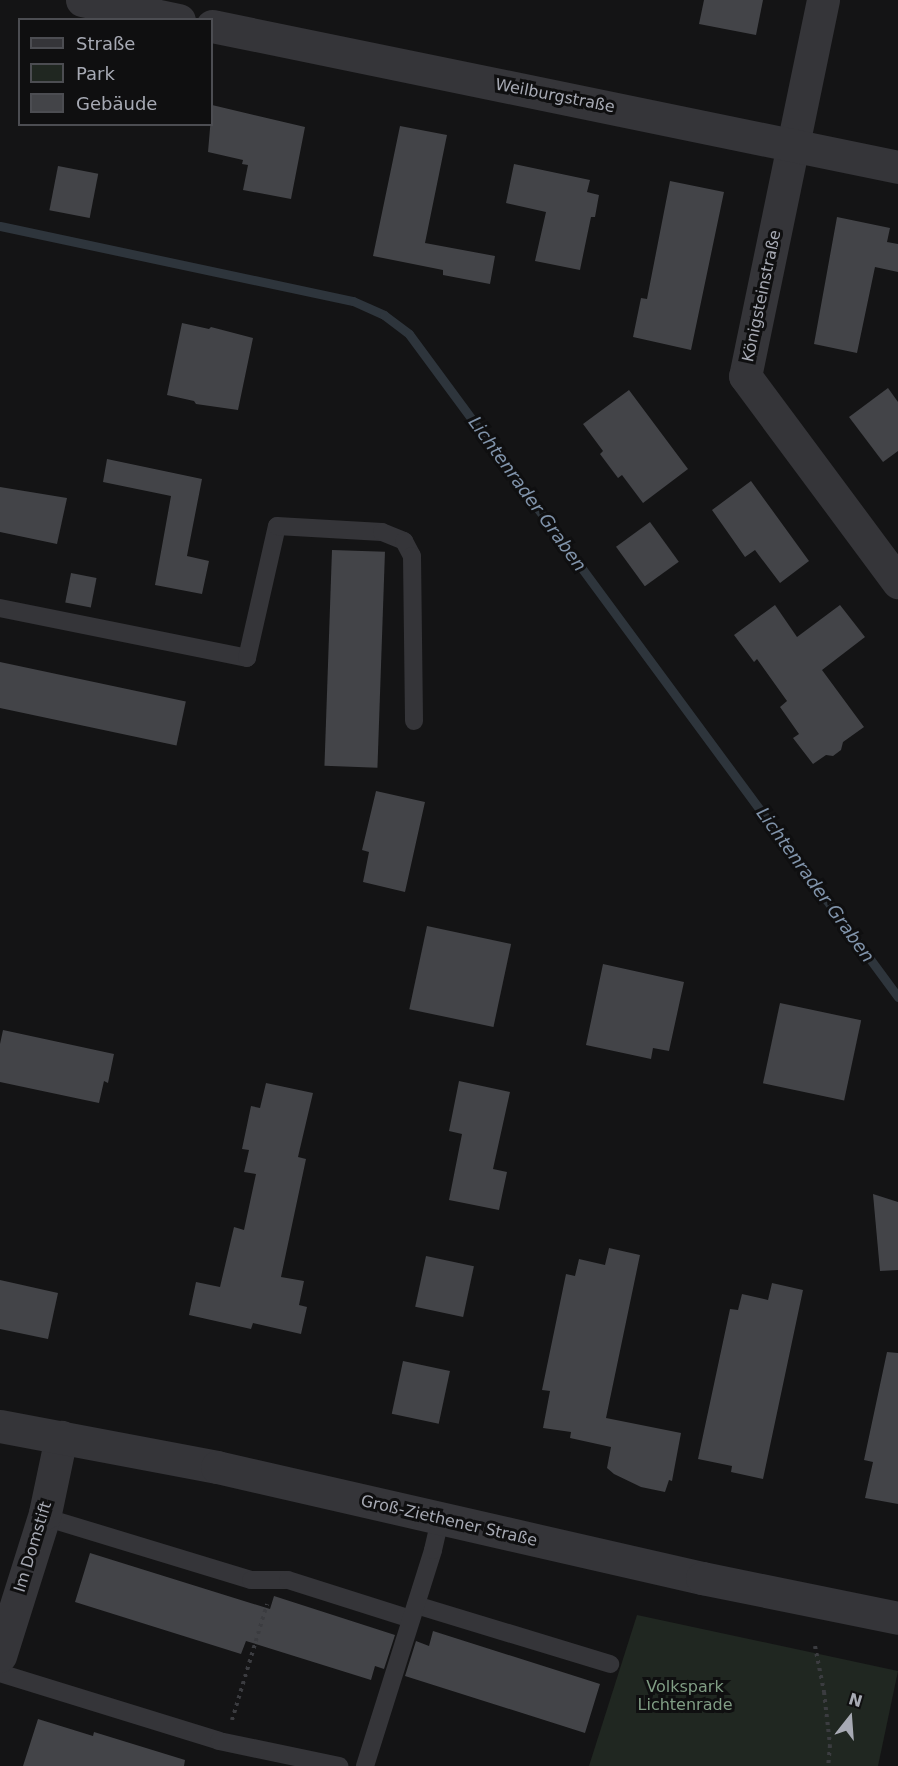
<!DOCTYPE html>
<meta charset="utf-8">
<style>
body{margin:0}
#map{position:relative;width:898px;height:1766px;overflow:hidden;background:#141415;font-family:"DejaVu Sans",sans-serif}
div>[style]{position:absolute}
.green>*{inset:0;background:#202721}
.stream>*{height:9px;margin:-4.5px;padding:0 4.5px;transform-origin:4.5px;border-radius:4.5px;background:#2e353c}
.building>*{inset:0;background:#434448;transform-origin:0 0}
.path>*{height:4px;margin-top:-2px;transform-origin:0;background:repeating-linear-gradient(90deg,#3b3c40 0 3px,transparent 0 7.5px)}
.service>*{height:18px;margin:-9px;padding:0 9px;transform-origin:9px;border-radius:9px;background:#353539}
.minor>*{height:33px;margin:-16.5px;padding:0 16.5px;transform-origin:16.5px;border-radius:16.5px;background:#353539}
.tertiary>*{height:33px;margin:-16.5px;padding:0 16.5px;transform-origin:16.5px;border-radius:16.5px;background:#353539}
span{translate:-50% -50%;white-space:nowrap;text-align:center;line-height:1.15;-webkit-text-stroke:6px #0f0f10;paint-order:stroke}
.street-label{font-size:16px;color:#a7aab4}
.park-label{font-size:16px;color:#809d84}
.water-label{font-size:18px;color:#8194ab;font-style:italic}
.legend{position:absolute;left:18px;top:18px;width:195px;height:108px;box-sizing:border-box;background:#0f0f10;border:2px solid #4c4d52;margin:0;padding:8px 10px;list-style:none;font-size:18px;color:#a7aab4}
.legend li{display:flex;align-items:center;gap:12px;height:30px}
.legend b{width:30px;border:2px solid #4c4d52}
.north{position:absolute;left:820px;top:1688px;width:60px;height:60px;-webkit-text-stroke:4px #0f0f10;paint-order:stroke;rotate:17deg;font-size:16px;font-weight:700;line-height:24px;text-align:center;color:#a7aab4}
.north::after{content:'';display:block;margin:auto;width:21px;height:27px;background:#a7aab4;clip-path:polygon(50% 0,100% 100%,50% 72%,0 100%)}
</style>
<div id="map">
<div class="green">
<div style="clip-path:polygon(637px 1615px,898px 1671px,878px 1766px,589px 1766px)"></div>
</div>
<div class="stream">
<div style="left:0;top:226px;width:361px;rotate:12deg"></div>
<div style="left:353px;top:301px;width:34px;rotate:24deg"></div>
<div style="left:384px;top:315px;width:31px;rotate:37deg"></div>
<div style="left:409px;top:334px;width:824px;rotate:53.59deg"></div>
</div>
<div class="building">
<div style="clip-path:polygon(704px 0,763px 0,756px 35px,699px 24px)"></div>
<div style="clip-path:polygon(212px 105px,305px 127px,291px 199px,243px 190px,248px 165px,242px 164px,243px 160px,208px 152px)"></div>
<div style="clip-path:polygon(400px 126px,447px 135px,425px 243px,495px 256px,490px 284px,443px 275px,443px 270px,373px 256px)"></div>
<div style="clip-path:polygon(514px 164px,590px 180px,587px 192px,599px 195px,595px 217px,591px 217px,580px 270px,535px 261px,546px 212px,506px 203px)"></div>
<div style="left:58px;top:166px;width:41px;height:45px;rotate:11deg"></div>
<div style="clip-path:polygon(670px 181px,724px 192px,691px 350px,633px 337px,641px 298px,647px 299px)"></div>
<div style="clip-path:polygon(837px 217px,890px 228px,887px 242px,898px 244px,898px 272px,875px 267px,857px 353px,814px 344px)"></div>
<div style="clip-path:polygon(182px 323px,209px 329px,211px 327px,253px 338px,238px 410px,196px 404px,194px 401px,167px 395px)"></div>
<div style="clip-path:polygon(888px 388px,898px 402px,898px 451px,883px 462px,849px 417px)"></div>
<div style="clip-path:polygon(629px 390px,688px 469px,643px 503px,622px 475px,618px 478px,600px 454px,603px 451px,583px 424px)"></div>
<div style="clip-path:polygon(107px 459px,202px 479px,187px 556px,209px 561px,202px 594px,155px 585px,171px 496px,103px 482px)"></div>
<div style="clip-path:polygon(751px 481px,809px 561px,780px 583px,755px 550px,745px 557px,712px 510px)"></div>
<div style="clip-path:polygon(0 487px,67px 498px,57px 544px,0 532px)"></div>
<div style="left:650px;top:522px;width:49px;height:42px;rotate:54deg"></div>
<div style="left:332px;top:550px;width:53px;height:216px;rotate:2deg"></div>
<div style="left:71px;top:573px;width:26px;height:30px;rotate:11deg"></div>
<div style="clip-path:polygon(775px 605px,797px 637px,840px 605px,865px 637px,822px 670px,864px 727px,843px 742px,841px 750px,833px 756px,826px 755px,813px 764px,793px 738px,799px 734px,780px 707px,787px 701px,757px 659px,754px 662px,734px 635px)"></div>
<div style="left:0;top:662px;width:190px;height:45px;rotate:12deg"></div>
<div style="clip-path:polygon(376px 791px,425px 802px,405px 892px,363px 882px,369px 852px,362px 850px)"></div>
<div style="left:427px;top:926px;width:86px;height:85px;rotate:12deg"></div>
<div style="clip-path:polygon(603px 964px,684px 982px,669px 1051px,653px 1048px,651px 1059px,586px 1045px)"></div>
<div style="left:780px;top:1003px;width:83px;height:82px;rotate:12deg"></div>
<div style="clip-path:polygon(3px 1030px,114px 1054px,108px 1083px,104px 1081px,99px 1103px,0 1082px,0 1044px)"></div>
<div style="clip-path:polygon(459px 1081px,510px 1092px,493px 1169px,507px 1172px,499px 1210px,449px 1200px,462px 1134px,449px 1131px)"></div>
<div style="clip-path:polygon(266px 1083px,313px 1093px,298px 1157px,306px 1159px,281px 1277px,304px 1281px,299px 1305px,307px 1307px,301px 1334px,253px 1323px,251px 1329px,189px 1315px,196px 1282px,220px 1287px,234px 1227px,244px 1230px,256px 1174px,244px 1172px,249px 1150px,242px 1149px,251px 1106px,260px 1108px)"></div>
<div style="clip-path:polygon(873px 1194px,898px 1202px,898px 1270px,880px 1271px)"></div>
<div style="clip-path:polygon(609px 1248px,640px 1255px,606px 1418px,681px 1433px,672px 1481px,669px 1480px,665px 1492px,641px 1487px,614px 1474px,607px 1468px,611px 1447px,570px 1438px,571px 1432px,543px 1428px,550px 1391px,542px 1390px,566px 1274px,575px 1276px,579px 1259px,605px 1265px)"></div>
<div style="left:426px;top:1256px;width:49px;height:52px;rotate:12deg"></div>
<div style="clip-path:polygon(0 1280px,58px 1293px,48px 1339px,0 1329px)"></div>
<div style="clip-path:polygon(772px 1283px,803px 1290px,763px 1479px,731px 1472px,732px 1466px,698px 1459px,730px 1309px,738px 1310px,742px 1294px,768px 1300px)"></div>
<div style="clip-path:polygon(887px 1352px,898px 1353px,898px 1504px,865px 1498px,873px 1462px,864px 1460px)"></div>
<div style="left:403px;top:1361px;width:48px;height:54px;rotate:12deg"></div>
<div style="clip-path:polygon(90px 1553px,270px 1609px,274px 1596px,395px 1635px,384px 1669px,375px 1666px,371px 1680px,246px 1641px,241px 1654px,75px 1602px)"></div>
<div style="clip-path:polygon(433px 1631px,600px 1684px,585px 1733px,405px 1676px,416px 1641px,429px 1646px)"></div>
<div style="clip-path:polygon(38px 1719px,93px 1736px,94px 1732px,185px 1760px,184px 1766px,23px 1766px)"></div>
</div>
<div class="path">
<div style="left:815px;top:1646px;width:47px;rotate:78.9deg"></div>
<div style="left:824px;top:1692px;width:53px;rotate:83.5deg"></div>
<div style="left:830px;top:1745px;width:21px;rotate:95deg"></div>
<div style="left:232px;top:1720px;width:121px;rotate:-73.2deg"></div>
</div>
<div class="service">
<div style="left:0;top:608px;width:252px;rotate:11.4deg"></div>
<div style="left:247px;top:658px;width:135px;rotate:-77.2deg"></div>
<div style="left:277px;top:526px;width:105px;rotate:3.3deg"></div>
<div style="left:382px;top:532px;width:24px;rotate:22deg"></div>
<div style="left:404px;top:541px;width:17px;rotate:62deg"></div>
<div style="left:412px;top:556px;width:165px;rotate:89.3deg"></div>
<div style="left:44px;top:1517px;width:216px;rotate:16.9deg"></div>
<div style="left:251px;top:1580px;width:37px"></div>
<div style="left:288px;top:1580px;width:129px;rotate:17.6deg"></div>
<div style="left:416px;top:1605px;width:203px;rotate:16.9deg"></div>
<div style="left:0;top:1673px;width:229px;rotate:17.2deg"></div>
<div style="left:219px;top:1741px;width:123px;rotate:11.8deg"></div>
<div style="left:365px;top:1766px;width:226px;rotate:-72.5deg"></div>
<div style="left:433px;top:1550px;width:32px;rotate:-77deg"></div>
</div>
<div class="minor">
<div style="left:82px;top:0;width:99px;rotate:11.7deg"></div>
<div style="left:823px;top:0;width:384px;rotate:101.7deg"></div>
<div style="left:745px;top:376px;width:257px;rotate:53.4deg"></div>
<div style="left:212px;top:26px;width:700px;rotate:11.61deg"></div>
<div style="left:0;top:1656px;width:150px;rotate:-72.5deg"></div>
<div style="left:45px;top:1513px;width:78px;rotate:-78.1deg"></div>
</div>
<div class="tertiary">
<div style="left:0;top:1426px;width:221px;rotate:10.7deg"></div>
<div style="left:217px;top:1467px;width:498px;rotate:12.9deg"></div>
<div style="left:702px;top:1578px;width:200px;rotate:11.5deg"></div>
</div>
<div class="street-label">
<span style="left:555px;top:96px;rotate:11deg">Weilburgstraße</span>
<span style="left:762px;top:296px;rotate:-78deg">Königsteinstraße</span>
<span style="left:449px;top:1521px;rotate:13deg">Groß-Ziethener Straße</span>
<span style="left:33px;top:1547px;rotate:-73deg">Im Domstift</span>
</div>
<div class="park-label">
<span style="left:685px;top:1696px">Volkspark<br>Lichtenrade</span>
</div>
<div class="water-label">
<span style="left:527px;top:494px;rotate:54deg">Lichtenrader Graben</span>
<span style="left:815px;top:885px;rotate:54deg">Lichtenrader Graben</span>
</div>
<ul class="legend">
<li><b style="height:8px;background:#353539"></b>Straße</li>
<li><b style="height:16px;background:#202721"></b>Park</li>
<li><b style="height:16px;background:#434448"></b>Gebäude</li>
</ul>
<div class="north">N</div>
</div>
